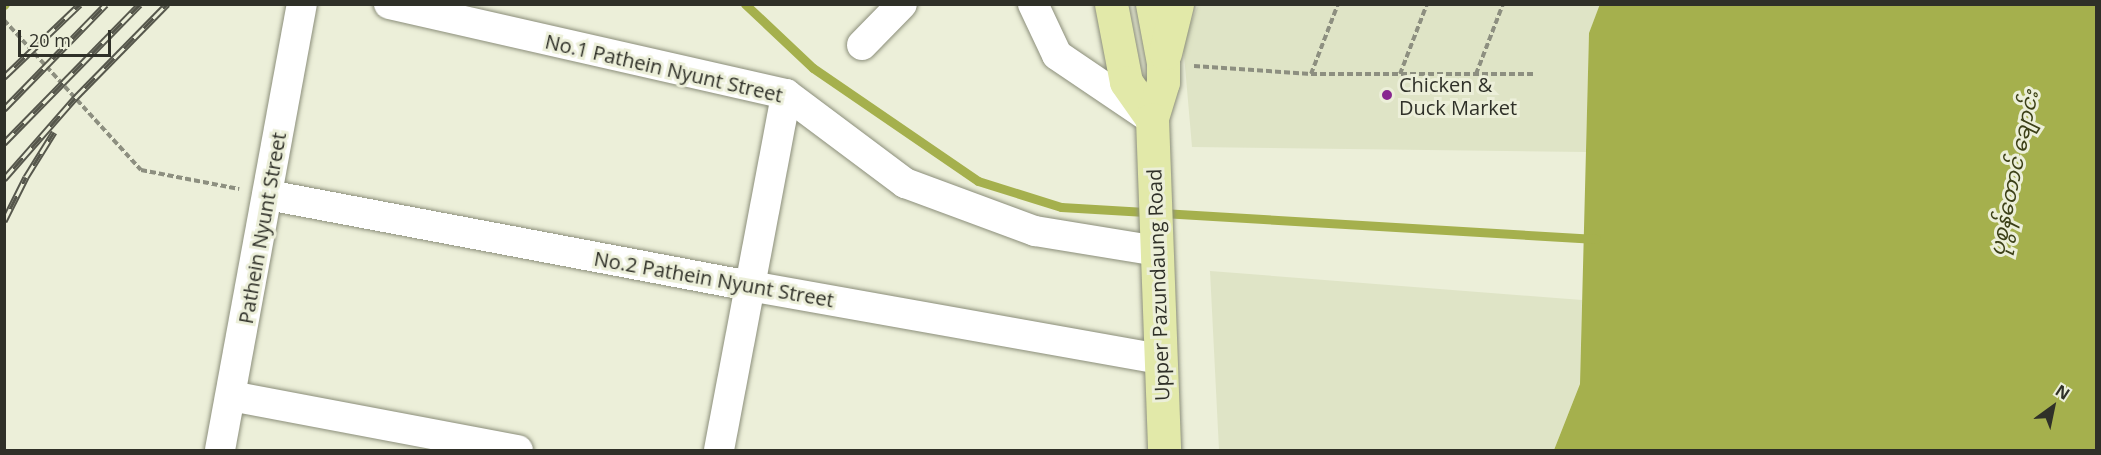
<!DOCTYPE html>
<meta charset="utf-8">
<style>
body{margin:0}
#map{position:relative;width:2101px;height:455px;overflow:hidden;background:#ecefd9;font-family:"Open Sans","Noto Sans Myanmar",sans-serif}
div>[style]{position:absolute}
.built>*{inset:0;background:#dfe4c6}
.water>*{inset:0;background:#a5b04d}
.stream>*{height:9px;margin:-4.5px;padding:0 4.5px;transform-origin:4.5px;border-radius:4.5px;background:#a5b04d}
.path>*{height:4px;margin-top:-2px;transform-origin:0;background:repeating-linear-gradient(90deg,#8d8f80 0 6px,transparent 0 9px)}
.roads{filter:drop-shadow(0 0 2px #8b8e7a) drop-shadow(0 0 2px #8b8e7a)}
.street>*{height:30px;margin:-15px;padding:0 15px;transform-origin:15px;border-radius:15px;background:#fff}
.primary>*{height:33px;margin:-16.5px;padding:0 16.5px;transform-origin:16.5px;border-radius:16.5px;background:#e2e9a9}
.rail>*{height:7px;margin-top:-3.5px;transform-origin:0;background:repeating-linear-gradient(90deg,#ecefd9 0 14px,#56574c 0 28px);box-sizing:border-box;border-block:2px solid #56574c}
.dots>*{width:16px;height:16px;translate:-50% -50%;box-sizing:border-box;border:3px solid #ecefd9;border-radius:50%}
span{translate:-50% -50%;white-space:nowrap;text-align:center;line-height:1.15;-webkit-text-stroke:6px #ecefd9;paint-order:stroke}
.street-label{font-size:20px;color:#2f3028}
.poi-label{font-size:20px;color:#2f3028}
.left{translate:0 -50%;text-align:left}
.water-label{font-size:21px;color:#3c4017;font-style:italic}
.frame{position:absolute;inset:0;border:6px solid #2f3028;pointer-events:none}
.north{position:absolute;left:2023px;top:377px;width:60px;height:60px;-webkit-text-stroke:4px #ecefd9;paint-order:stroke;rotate:33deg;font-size:16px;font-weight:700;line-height:24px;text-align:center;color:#2f3028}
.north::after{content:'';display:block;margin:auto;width:21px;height:27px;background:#2f3028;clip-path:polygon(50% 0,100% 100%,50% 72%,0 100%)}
.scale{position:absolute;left:18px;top:30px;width:93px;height:27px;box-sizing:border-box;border:3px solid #2f3028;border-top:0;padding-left:8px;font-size:18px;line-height:21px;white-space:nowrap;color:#2f3028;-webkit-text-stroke:4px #ecefd9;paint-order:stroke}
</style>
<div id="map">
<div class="built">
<div style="clip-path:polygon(1198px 5px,1600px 5px,1589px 33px,1586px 152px,1192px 147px,1183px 43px)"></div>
<div style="clip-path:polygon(1210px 271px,1582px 300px,1580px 384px,1554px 450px,1219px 450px)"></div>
</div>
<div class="water">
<div style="clip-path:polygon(1600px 4px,2096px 5px,2096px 450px,1554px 450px,1580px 384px,1589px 33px)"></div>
</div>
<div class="stream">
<div style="left:745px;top:4px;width:93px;rotate:43.3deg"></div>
<div style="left:813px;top:68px;width:200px;rotate:34.4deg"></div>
<div style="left:978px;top:181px;width:87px;rotate:17.4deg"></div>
<div style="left:1061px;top:207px;width:536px;rotate:3.42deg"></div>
<div style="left:4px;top:5px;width:1px;rotate:-45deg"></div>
</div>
<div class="path">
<div style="left:4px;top:20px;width:203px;rotate:47.6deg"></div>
<div style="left:141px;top:170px;width:100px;rotate:11deg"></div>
<div style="left:1194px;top:66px;width:117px;rotate:3.9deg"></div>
<div style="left:1311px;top:74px;width:224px"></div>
<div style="left:1311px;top:74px;width:75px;rotate:-68.9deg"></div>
<div style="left:1400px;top:74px;width:75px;rotate:-68.9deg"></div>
<div style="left:1476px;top:74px;width:75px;rotate:-68.9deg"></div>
</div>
<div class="roads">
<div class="street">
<div style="left:389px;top:4px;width:407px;rotate:12.8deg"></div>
<div style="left:786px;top:94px;width:149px;rotate:36.8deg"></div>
<div style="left:905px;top:183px;width:139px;rotate:20.3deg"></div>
<div style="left:1035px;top:231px;width:124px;rotate:9.3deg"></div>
<div style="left:1033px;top:4px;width:56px;rotate:64.8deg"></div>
<div style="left:1057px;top:55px;width:109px;rotate:34.1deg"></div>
<div style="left:862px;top:45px;width:57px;rotate:-45.7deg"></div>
<div style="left:268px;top:195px;width:491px;rotate:10.7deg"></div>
<div style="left:750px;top:286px;width:417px;rotate:10.1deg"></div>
<div style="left:231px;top:396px;width:292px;rotate:10.7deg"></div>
<div style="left:220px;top:450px;width:453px;rotate:-79.6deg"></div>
<div style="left:719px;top:450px;width:362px;rotate:-79.3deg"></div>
</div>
<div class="primary">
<div style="left:1111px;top:4px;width:79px;rotate:79.1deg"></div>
<div style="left:1126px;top:82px;width:45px;rotate:54.9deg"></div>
<div style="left:1152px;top:4px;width:60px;rotate:79.4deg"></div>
<div style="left:1163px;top:63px;width:19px;rotate:90deg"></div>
<div style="left:1163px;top:82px;width:39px;rotate:107deg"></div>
<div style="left:1152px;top:119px;width:331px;rotate:87.9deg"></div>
<div style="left:1165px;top:53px;width:50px;rotate:-76.2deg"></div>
</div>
</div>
<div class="rail">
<div style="left:4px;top:77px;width:105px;rotate:-43.8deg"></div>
<div style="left:4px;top:109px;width:146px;rotate:-45.8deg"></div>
<div style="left:4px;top:143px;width:194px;rotate:-45.6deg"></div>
<div style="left:4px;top:179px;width:108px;rotate:-48.8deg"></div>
<div style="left:75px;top:98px;width:132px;rotate:-45.6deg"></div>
<div style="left:4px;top:221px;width:49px;rotate:-63.4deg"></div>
<div style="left:26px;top:177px;width:53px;rotate:-58.1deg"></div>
</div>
<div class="dots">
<div style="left:1387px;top:95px;background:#882790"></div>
</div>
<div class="street-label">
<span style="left:664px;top:68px;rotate:13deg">No.1 Pathein Nyunt Street</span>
<span style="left:262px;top:228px;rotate:-80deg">Pathein Nyunt Street</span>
<span style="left:714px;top:279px;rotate:10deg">No.2 Pathein Nyunt Street</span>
<span style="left:1158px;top:285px;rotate:-92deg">Upper Pazundaung Road</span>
</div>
<div class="poi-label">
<span class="left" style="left:1399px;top:96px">Chicken &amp;<br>Duck Market</span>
</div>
<div class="water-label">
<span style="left:2013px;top:173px;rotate:-78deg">ပုစွန်တောင် ချောင်း</span>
</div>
<div class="frame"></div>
<div class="north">N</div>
<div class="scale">20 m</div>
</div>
